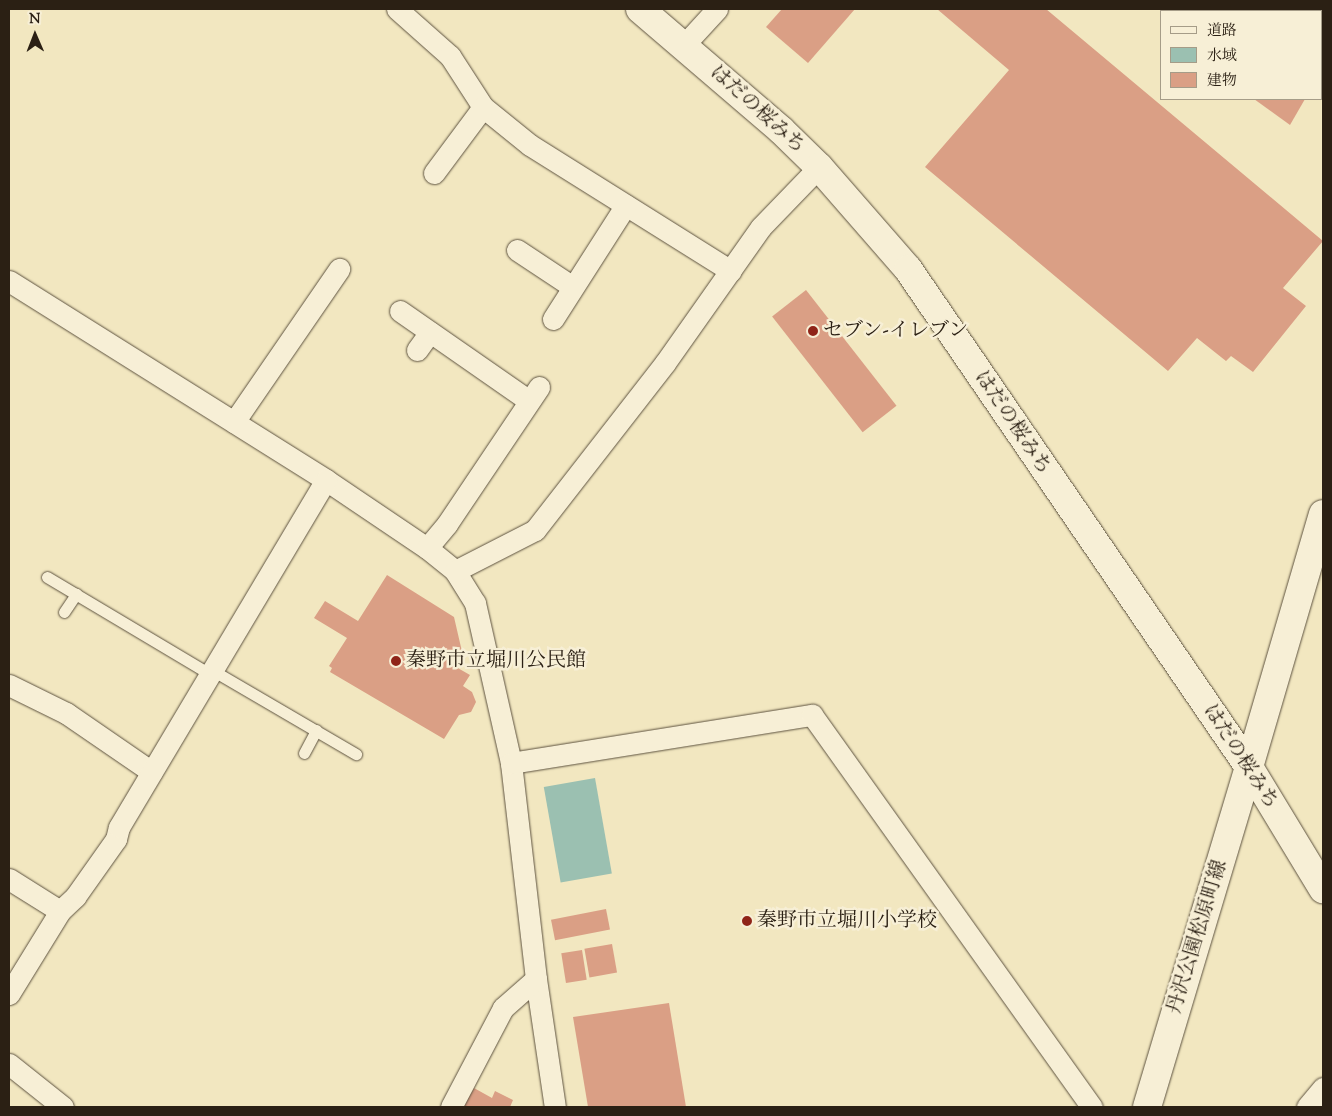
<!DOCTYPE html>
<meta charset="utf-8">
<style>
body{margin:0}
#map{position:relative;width:1332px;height:1116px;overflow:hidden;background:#f2e7c0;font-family:"Sorts Mill Goudy","Noto Serif JP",serif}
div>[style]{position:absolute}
.water>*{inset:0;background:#9bc0b1;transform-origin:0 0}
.building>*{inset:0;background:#da9f85;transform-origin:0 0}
.roads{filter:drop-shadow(0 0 1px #5d523f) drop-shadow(0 0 1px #5d523f)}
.service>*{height:11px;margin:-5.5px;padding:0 5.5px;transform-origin:5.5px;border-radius:5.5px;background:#f7efd6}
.minor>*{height:21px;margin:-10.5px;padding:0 10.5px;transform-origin:10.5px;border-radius:10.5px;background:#f7efd6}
.tertiary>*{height:28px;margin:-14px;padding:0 14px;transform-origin:14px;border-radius:14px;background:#f7efd6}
.secondary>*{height:28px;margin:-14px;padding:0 14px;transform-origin:14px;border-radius:14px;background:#f7efd6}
.dots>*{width:14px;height:14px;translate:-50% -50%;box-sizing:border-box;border:2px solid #f7efd6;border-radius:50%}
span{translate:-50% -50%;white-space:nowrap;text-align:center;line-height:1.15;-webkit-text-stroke:5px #f7efd6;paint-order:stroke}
.street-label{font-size:20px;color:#2b2014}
.poi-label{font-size:20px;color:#2b2014}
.left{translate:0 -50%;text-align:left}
.frame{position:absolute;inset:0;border:10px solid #2b2014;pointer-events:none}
.legend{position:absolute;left:1160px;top:10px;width:162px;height:90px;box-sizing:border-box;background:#f7efd6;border:1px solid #a59c88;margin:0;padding:6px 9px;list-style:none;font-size:15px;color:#2b2014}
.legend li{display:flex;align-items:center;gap:10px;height:25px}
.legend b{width:25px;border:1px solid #a59c88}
.north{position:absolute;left:10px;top:10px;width:50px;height:50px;-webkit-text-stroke:4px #f7efd6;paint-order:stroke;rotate:359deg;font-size:14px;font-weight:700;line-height:20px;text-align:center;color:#2b2014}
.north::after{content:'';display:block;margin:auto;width:18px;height:22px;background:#2b2014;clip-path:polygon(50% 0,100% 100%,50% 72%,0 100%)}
</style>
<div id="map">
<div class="water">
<div style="left:595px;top:778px;width:97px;height:52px;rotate:80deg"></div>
</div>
<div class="building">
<div style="clip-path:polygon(782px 9px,855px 9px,808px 63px,766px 27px)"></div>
<div style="clip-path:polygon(937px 9px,1046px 9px,1323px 241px,1283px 288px,1306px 306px,1253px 372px,1231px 356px,1226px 361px,1197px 338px,1168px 371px,925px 167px,1009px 70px)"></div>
<div style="clip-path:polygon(1165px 9px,1323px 9px,1323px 67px,1321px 72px,1321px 11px)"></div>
<div style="clip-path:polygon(1254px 99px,1305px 99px,1290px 125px)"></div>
<div style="left:806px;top:290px;width:147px;height:43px;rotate:52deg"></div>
<div style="clip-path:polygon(387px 575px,454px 617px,463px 656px,456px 667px,470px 675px,463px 686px,472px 692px,476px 702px,471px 712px,459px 715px,444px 739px,330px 672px,332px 668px,329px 666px,347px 638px,314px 618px,325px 601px,358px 621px)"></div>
<div style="left:606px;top:909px;width:21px;height:56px;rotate:79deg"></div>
<div style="left:612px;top:944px;width:29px;height:28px;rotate:80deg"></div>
<div style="left:582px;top:950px;width:30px;height:21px;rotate:81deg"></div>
<div style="clip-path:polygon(669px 1003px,686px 1107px,588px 1107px,573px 1017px)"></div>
<div style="clip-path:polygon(474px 1088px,492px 1098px,495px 1091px,513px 1100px,510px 1107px,463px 1107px)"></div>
</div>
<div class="roads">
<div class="service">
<div style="left:47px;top:577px;width:190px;rotate:30.8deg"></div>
<div style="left:64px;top:612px;width:22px;rotate:-56deg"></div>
<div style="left:212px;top:670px;width:167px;rotate:30.3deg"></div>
<div style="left:304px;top:753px;width:26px;rotate:-62deg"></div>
</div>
<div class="minor">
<div style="left:397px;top:9px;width:71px;rotate:41.6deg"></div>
<div style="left:450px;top:56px;width:61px;rotate:57.1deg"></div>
<div style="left:483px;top:107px;width:60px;rotate:39deg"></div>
<div style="left:530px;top:145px;width:237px;rotate:32.1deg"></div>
<div style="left:684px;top:45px;width:49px;rotate:-47.5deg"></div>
<div style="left:434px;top:173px;width:82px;rotate:-53.4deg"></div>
<div style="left:517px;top:250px;width:67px;rotate:33.5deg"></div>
<div style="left:9px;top:281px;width:374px;rotate:32.1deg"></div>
<div style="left:326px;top:480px;width:122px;rotate:34deg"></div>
<div style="left:427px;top:548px;width:36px;rotate:39deg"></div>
<div style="left:455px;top:571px;width:38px;rotate:58deg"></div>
<div style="left:475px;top:603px;width:164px;rotate:77.3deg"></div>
<div style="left:511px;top:763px;width:217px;rotate:83.4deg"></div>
<div style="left:536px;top:979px;width:129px;rotate:81.6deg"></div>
<div style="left:400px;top:311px;width:156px;rotate:34.8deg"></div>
<div style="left:553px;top:319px;width:135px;rotate:-57.4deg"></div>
<div style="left:417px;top:350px;width:22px;rotate:-54deg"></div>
<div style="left:234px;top:422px;width:186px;rotate:-55.5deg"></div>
<div style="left:427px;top:548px;width:31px;rotate:-50deg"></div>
<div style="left:447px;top:524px;width:165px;rotate:-56.1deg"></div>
<div style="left:455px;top:571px;width:90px;rotate:-27.1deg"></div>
<div style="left:535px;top:530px;width:212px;rotate:-52.1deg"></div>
<div style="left:665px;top:363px;width:166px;rotate:-54.8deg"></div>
<div style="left:761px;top:227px;width:83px;rotate:-46deg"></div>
<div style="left:9px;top:685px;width:64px;rotate:26.2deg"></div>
<div style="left:66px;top:713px;width:104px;rotate:34.5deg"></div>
<div style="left:511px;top:763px;width:305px;rotate:-9.1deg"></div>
<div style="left:812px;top:715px;width:482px;rotate:54.5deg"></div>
<div style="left:9px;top:879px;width:60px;rotate:32.1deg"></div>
<div style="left:9px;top:994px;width:97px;rotate:-58.4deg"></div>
<div style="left:60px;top:911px;width:21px;rotate:-43deg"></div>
<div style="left:75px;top:897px;width:71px;rotate:-54.7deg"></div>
<div style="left:116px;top:839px;width:12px;rotate:-76deg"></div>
<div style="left:119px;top:827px;width:404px;rotate:-59.2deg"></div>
<div style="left:9px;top:1064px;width:69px;rotate:38.5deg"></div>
<div style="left:451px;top:1107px;width:112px;rotate:-62.3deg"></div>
<div style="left:503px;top:1008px;width:44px;rotate:-41.3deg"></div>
<div style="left:1307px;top:1107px;width:25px;rotate:-50deg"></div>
</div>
<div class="tertiary">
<div style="left:1323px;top:514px;width:264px;rotate:106.3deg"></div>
<div style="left:1249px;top:767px;width:143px;rotate:58.8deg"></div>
</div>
<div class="secondary">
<div style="left:640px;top:9px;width:186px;rotate:40.6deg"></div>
<div style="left:781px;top:130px;width:53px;rotate:44.2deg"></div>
<div style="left:819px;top:167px;width:135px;rotate:48.9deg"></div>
<div style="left:908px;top:269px;width:604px;rotate:55.6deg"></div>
<div style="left:1249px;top:767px;width:355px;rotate:106.7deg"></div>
</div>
</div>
<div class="dots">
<div style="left:813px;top:331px;background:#8f2418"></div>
<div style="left:396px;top:661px;background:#8f2418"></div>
<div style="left:747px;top:921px;background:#8f2418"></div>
</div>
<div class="street-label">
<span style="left:757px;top:110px;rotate:42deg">はだの桜みち</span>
<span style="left:1012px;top:423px;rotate:56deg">はだの桜みち</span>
<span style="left:1240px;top:757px;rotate:57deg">はだの桜みち</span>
<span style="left:1198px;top:937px;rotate:-73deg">丹沢公園松原町線</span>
</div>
<div class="poi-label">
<span class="left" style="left:823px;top:331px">セブン-イレブン</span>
<span class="left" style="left:406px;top:661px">秦野市立堀川公民館</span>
<span class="left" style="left:757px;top:921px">秦野市立堀川小学校</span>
</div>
<div class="frame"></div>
<ul class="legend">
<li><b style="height:6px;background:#f7efd6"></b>道路</li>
<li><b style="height:14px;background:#9bc0b1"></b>水域</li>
<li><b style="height:14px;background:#da9f85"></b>建物</li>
</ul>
<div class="north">N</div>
</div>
